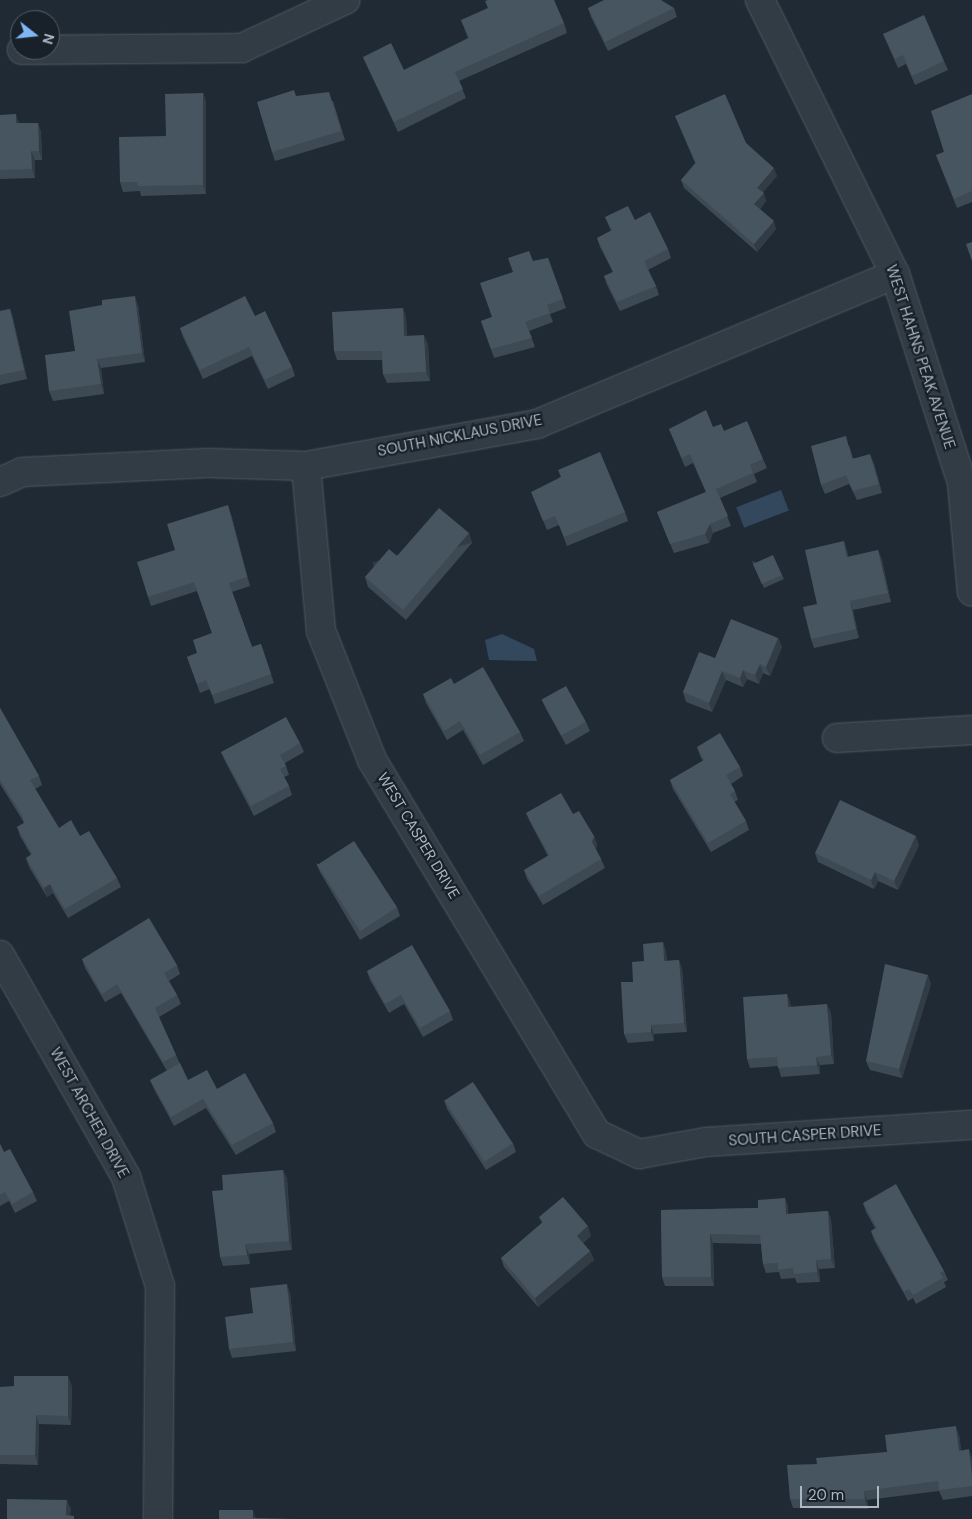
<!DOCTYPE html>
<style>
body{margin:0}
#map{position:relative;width:972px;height:1519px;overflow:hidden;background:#1f2a35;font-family:"DM Sans",sans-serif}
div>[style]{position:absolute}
.water>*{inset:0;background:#33485c;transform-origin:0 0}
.roads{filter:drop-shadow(0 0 1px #505a64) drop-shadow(0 0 1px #505a64)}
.minor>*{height:28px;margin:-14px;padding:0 14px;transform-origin:14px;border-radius:14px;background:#323c45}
.wall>*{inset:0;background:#3d4953}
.shaded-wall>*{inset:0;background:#323c44;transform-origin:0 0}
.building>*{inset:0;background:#475561;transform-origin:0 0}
span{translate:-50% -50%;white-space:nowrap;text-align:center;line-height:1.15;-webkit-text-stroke:4.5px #18212a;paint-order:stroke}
.street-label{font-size:15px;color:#acb7c3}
.north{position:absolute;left:10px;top:10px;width:50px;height:50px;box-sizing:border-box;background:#18212a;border:1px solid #535d67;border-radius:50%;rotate:106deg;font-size:14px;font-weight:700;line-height:20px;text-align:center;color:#acb7c3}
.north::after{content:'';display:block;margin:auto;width:18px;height:22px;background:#7fb7f5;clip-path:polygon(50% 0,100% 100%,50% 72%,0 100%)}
.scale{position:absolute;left:800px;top:1486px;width:79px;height:22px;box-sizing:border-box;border:2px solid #acb7c3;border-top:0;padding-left:6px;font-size:15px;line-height:18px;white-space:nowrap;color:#acb7c3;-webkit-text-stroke:4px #18212a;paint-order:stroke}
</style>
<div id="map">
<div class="water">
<div style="left:781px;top:490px;width:22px;height:48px;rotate:69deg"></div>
<div style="clip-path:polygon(502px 634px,534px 649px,537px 661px,489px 660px,485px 640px)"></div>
</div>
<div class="roads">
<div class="minor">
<div style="left:760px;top:0;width:305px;rotate:63.8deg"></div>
<div style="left:895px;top:274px;width:219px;rotate:72.2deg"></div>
<div style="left:962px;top:483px;width:109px;rotate:84.8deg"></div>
<div style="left:22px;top:50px;width:220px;rotate:-0.5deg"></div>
<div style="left:242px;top:48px;width:114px;rotate:-25deg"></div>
<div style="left:306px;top:466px;width:166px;rotate:84.8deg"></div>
<div style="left:321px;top:631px;width:139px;rotate:68.4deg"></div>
<div style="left:372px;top:760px;width:436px;rotate:59deg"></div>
<div style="left:597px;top:1134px;width:47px;rotate:25.5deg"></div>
<div style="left:639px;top:1154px;width:68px;rotate:-10.2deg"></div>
<div style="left:706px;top:1142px;width:267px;rotate:-3.7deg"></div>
<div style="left:0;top:482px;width:24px;rotate:-24deg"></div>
<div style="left:22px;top:472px;width:186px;rotate:-2.8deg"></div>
<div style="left:208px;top:463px;width:98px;rotate:1.8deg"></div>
<div style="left:306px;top:466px;width:235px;rotate:-10.3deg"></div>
<div style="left:537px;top:424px;width:388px;rotate:-22.7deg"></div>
<div style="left:837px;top:738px;width:135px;rotate:-3.4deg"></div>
<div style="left:0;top:955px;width:255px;rotate:60.4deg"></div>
<div style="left:126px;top:1177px;width:114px;rotate:72.7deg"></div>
<div style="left:160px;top:1286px;width:233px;rotate:90.5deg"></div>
</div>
</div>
<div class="wall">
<div style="clip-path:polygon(588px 8px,674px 8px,677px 17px,608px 51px,591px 17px)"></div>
<div style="clip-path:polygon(461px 20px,564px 23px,567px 33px,459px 81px,466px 98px,398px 132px,367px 66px,363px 57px,404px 70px,468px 38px)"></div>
<div style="clip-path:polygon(883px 34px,944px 61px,948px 70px,915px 85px,906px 64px,898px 68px)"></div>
<div style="clip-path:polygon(203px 93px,206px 102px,206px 194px,141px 196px,140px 191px,123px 192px,120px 182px,166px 136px)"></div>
<div style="clip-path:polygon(972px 94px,972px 202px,957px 208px,936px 155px,944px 152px)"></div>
<div style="clip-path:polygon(296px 96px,333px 101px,345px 140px,275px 161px,272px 152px)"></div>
<div style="clip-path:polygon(0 115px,19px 123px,38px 123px,41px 132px,42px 160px,35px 160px,35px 178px,0 179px)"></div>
<div style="clip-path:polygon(675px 116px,746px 143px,777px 176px,763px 192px,766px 201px,760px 209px,776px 229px,757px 252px,684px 188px,681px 180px,695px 163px)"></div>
<div style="clip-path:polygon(605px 217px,635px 220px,668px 249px,671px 258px,648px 270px,656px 286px,659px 295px,620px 311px,607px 285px,604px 276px,613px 272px,600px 247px,597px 238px,611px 231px)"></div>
<div style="clip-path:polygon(548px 258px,566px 308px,550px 314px,553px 322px,529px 331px,535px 347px,494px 358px,481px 321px,492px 317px,513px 272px,533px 261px)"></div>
<div style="clip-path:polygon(138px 305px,145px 362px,101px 368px,104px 394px,53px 401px,49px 391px,75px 351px)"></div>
<div style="clip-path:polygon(403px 308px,406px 318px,407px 336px,428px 344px,430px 381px,387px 383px,383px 374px,382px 360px,337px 360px,334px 351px)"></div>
<div style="clip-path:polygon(10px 309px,13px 318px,27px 379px,0 385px,0 311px)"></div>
<div style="clip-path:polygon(255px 316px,292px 367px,295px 376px,268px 389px,252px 356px,203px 379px,183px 337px,180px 328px)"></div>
<div style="clip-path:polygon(713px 427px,724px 431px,763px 459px,767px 468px,754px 474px,757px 482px,720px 498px,731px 526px,713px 533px,709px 543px,674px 553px,657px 512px,706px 492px,693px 463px,685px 467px,669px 429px)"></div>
<div style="clip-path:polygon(849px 445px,853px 458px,874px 463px,882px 493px,857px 500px,849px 484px,825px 494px,821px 485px)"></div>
<div style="clip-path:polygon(560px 477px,625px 512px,628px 521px,567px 546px,559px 525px,547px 530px,535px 501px)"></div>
<div style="clip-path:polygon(231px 514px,250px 586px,232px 592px,252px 647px,261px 644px,274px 683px,215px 704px,210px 689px,200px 693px,187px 657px,197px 653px,212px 633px,197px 591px,151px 606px,148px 597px,175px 550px)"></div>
<div style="clip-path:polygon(469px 533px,472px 543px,406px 620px,368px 587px,365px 577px,397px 556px)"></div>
<div style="clip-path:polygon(847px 550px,848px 557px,878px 550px,882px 560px,891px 602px,853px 610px,859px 638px,814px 648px,811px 639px,817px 604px)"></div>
<div style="clip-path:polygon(752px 561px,782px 575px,784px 579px,764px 588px)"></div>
<div style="clip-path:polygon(778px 638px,782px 647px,770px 676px,763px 673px,759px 684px,747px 679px,743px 687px,726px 680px,712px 712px,686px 702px,683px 692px,715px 658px)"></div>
<div style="clip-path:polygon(454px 684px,520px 732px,524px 741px,483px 765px,463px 730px,447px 740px,426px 703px,423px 694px)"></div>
<div style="clip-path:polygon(542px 700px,586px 722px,590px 731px,566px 745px,546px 709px)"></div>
<div style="clip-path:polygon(0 708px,39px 776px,42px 785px,35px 789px,59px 828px,80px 836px,117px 878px,121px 887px,68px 918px,53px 893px,47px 897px,29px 867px,26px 858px,31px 855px,20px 836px,17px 827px,24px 823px,23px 821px,0 784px)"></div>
<div style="clip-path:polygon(300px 743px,304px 752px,285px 763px,289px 775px,284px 777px,289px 786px,292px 795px,254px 816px,225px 761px,221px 752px)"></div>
<div style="clip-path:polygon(697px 747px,740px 767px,743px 776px,731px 784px,735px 791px,738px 800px,734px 802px,746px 821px,749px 830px,711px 852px,673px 789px,670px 780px,703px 761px,700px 756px)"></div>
<div style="clip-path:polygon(526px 813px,573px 814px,594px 836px,597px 845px,596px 849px,601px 859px,605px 868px,543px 905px,527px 879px,524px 870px,548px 856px,530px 822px)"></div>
<div style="clip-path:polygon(919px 845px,898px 890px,878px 881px,874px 889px,818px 862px,815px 853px)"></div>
<div style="clip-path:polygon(316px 863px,397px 907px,400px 916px,360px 940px,320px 872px)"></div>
<div style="clip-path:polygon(663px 942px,666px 952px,667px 961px,679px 960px,682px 969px,687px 1032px,654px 1034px,654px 1041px,628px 1043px,624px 1034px,633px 982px)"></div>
<div style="clip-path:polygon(82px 959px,177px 965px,180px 974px,169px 981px,177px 995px,181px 1004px,159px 1017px,176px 1055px,180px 1064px,167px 1071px,121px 993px,105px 1002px,85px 968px)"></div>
<div style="clip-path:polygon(367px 971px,450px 1011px,453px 1020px,423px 1037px,404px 1004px,389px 1013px,370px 980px)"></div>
<div style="clip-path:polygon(931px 984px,902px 1078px,870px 1070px,866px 1061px)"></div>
<div style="clip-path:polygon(787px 994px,790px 1003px,791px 1007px,831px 1013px,834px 1064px,820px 1065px,820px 1074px,781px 1077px,778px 1066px,750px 1068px,747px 1059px)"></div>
<div style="clip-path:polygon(150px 1080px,188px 1080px,217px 1089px,273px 1123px,276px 1132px,236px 1155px,206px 1108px,174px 1126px,154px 1089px)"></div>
<div style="clip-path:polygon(444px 1100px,513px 1143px,516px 1152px,486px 1170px,447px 1109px)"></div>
<div style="clip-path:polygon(0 1144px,4px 1152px,33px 1192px,37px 1201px,15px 1213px,9px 1201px,0 1206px)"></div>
<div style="clip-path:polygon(283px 1170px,287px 1179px,292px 1250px,249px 1254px,250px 1264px,223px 1266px,220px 1257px,223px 1190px)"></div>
<div style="clip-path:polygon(785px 1198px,788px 1207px,788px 1214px,828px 1211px,831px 1220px,835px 1268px,819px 1269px,820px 1282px,797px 1283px,795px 1278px,781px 1279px,779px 1272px,766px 1273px,763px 1264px,761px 1244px,713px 1243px,714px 1286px,665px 1286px,662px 1277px,661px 1210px,758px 1208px)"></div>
<div style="clip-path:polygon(863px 1203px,944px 1271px,948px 1280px,944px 1282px,946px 1287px,916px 1304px,913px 1298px,908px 1301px,874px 1240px,871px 1231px,875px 1228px,866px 1212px)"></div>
<div style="clip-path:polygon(539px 1217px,591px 1236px,583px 1243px,590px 1251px,594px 1260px,538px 1307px,504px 1267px,501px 1258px,542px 1223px)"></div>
<div style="clip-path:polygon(290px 1293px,296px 1351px,232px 1358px,229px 1349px,253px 1313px)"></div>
<div style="clip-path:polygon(72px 1386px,71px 1425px,39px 1424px,38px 1465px,0 1464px,0 1387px)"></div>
<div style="clip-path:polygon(959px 1435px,961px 1450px,972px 1458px,972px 1496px,943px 1500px,939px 1491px,867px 1500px,868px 1509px,793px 1508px,790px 1499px,817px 1464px,887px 1452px)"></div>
</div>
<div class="shaded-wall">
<div style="clip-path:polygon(203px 93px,206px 102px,206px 194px,203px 185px)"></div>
<div style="clip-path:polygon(16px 114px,19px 123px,16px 123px)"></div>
<div style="clip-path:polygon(38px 123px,41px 132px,42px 160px,39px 151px)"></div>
<div style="clip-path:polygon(31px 151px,35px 160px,35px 178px,32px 169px)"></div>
<div style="clip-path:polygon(774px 168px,777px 176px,760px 196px,757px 188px)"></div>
<div style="clip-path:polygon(764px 193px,766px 201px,757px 212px,754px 204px)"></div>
<div style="clip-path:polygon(774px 221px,776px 229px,757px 252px,754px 244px)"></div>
<div style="clip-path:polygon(135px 296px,138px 305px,145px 362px,142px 353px)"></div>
<div style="clip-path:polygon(403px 308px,406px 318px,407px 345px,404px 336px)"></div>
<div style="clip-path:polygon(10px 309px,13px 318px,27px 379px,24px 370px)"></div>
<div style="clip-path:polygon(424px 335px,428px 344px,430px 381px,426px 372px)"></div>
<div style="clip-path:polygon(97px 359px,101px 368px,104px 394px,101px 384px)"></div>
<div style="clip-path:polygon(870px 454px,874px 463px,882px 493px,879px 484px)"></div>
<div style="clip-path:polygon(228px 505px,231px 514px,250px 586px,247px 577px)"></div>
<div style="clip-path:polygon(710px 524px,713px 533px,709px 543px,705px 534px)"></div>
<div style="left:469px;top:533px;width:10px;height:101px;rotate:73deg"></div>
<div style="clip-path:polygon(844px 541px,847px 550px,850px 567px,847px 557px)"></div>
<div style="clip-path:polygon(878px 550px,882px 560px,891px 602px,888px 593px)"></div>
<div style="clip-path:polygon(850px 601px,853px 610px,859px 638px,856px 629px)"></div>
<div style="clip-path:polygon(778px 638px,782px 647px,770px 676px,766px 667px)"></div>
<div style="clip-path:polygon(760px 664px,763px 673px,759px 684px,755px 675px)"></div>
<div style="clip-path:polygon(743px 670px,747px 679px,743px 687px,740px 678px)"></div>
<div style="clip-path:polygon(722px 671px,726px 680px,712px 712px,709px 703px)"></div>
<div style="clip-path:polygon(594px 836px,597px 845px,595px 851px,592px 842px)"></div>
<div style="clip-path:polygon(916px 836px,919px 845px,898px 890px,894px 881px)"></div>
<div style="clip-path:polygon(875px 872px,878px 881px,874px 889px,871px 880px)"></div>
<div style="clip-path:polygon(50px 884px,53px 893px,47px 897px,44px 888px)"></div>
<div style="clip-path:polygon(663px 942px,666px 952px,667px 970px,664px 961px)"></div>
<div style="clip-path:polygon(679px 960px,682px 969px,687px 1032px,684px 1023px)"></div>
<div style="clip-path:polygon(928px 975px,931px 984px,902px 1078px,899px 1069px)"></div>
<div style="clip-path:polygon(787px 994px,790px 1003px,791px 1016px,788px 1007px)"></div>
<div style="clip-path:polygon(827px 1004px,831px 1013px,834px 1064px,831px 1055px)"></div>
<div style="clip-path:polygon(651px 1025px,654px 1034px,654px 1041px,651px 1032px)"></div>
<div style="clip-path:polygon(816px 1057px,820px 1065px,820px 1074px,817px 1065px)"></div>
<div style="clip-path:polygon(283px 1170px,287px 1179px,292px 1250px,289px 1241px)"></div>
<div style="clip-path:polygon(785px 1198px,788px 1207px,789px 1223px,786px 1214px)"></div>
<div style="clip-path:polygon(828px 1211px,831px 1220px,835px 1268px,831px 1259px)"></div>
<div style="clip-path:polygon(588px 1226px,591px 1236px,580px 1245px,577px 1236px)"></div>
<div style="clip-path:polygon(710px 1234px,713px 1243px,714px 1286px,711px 1277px)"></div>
<div style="clip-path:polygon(245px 1244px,249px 1254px,250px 1264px,247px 1255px)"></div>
<div style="clip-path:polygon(590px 1251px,594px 1260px,538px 1307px,535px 1298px)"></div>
<div style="clip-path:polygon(816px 1260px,819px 1269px,820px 1282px,817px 1272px)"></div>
<div style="clip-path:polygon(287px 1284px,290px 1293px,296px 1351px,293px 1342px)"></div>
<div style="clip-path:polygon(68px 1376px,72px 1386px,71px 1425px,68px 1416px)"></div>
<div style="clip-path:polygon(36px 1415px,39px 1424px,38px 1465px,35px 1455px)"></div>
<div style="clip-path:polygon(956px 1426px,959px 1435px,963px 1460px,959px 1451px)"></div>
<div style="clip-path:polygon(969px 1449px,972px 1458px,972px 1476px)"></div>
<div style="clip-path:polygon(864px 1491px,867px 1500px,868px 1509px,865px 1499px)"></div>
<div style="clip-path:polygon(67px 1500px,71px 1509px,70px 1519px,66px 1515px)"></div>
<div style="clip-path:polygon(253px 1510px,256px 1519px,254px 1519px)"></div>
</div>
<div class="building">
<div style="clip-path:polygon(488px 0,554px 0,564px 23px,455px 72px,463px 89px,394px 122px,363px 57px,391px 43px,404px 70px,469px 38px,461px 20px,488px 8px,485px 1px)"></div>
<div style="clip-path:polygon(604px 0,661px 0,674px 8px,605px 42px,588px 8px)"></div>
<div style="clip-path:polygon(924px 15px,944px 61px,912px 76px,903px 55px,895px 59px,883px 34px)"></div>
<div style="clip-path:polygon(294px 90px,296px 96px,329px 92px,341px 131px,272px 152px,257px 102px)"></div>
<div style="clip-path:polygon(203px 93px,203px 185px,138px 186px,138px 182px,120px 182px,119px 137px,166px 136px,165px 94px)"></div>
<div style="clip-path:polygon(725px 94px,746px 143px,774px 168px,757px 188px,764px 193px,754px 204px,774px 221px,754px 244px,681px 180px,696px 163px,675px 116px)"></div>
<div style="clip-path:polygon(972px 94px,972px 191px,954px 199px,936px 155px,944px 152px,931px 111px)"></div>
<div style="clip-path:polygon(16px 114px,16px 123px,38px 123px,39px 151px,31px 151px,32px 169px,0 170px,0 115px)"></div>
<div style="clip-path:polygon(628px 206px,635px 220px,650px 212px,668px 249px,644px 261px,656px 286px,617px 302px,604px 276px,613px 272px,597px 238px,612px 230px,605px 217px)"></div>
<div style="clip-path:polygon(972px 242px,972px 261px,966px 244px)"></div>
<div style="clip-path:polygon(529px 251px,533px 261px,548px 258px,563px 299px,547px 305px,550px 313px,525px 322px,532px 338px,491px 349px,481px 321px,492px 317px,480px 283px,513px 272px,508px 258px)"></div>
<div style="clip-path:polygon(135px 296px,142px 353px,97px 359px,101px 384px,49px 391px,45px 355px,75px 351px,69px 311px,102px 305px,102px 300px)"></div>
<div style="clip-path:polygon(245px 296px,255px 316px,265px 311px,292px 367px,265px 380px,249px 347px,200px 370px,180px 328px)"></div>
<div style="clip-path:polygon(403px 308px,404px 336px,424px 335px,426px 372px,383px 374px,382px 351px,334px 351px,332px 312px)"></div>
<div style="clip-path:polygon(10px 309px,24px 370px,0 375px,0 311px)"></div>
<div style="clip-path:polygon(706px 410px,713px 427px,721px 424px,724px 431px,747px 421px,763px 459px,750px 465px,753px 473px,716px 489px,728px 516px,710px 524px,705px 534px,670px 544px,657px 512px,706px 492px,690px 454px,682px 458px,669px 429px)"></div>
<div style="clip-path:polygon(846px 436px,852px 459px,870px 454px,879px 484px,853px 491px,846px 475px,821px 485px,811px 446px)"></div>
<div style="clip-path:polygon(600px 452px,625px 512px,564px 537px,555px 516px,543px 521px,531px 492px,561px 477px,558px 470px)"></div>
<div style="clip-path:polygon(228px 505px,247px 577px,229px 583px,252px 647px,261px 644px,271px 674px,212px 695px,206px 680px,197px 684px,187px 657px,197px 653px,193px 640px,212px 633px,194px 582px,148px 597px,137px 562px,175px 550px,167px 524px)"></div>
<div style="clip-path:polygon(439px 508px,469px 533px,403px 610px,365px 577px,389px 549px,397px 556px)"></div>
<div style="clip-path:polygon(844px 541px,847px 557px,878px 550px,888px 593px,850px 601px,856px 629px,811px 639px,803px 607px,817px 604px,805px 550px)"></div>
<div style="left:773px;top:555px;width:22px;height:22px;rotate:66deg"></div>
<div style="clip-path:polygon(731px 619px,778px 638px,766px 667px,760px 664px,755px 675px,743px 670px,740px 678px,722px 671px,709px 703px,683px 692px,699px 652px,715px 658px)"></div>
<div style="clip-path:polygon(483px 667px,520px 732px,480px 755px,460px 721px,444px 731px,423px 694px,451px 678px,454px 684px)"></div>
<div style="left:566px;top:686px;width:41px;height:28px;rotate:61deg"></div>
<div style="clip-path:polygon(0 708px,39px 776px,30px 780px,59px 828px,71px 820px,80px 836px,89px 831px,117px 878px,65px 909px,50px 884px,44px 888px,26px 858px,32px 854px,17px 827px,24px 823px,22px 815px,0 780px)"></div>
<div style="clip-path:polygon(286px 717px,300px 743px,280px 755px,286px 766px,280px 769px,289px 786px,251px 806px,221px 752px)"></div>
<div style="clip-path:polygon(720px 733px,740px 767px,726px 775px,735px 791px,730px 794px,746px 821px,708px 843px,670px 780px,704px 760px,697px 747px)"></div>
<div style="clip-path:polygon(561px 793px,573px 814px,579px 811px,594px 836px,592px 842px,601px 859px,539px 896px,524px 870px,549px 855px,526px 813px)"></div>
<div style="clip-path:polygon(840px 800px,916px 836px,894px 881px,875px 872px,871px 880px,815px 853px)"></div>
<div style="left:354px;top:841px;width:79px;height:44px;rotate:57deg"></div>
<div style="clip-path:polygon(149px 918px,177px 965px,164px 973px,177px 995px,155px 1008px,176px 1055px,163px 1062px,117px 984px,102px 994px,82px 959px)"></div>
<div style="clip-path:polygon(663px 942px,664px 961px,679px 960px,684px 1023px,651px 1025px,651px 1032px,624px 1034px,621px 982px,633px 982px,632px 962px,644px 961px,643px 944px)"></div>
<div style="clip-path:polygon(412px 945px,450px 1011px,420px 1028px,401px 995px,385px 1004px,367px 971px)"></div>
<div style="clip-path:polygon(885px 964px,928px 975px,899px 1069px,866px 1061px)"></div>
<div style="clip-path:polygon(787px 994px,788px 1007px,827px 1004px,831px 1055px,816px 1057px,817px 1065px,778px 1068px,777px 1057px,747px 1059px,743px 997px)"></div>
<div style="clip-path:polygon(180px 1063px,188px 1080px,207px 1070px,217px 1089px,245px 1073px,273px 1123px,232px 1145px,203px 1099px,171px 1117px,150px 1080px)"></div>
<div style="left:473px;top:1082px;width:73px;height:34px;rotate:57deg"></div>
<div style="clip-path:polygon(0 1144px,4px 1152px,10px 1149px,33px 1192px,12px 1204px,5px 1192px,0 1195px)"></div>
<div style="clip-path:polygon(283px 1170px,289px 1241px,245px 1244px,247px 1255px,220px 1257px,212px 1191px,223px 1190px,222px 1175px)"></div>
<div style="clip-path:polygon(896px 1184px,944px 1271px,940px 1273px,943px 1278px,913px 1295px,909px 1289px,904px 1292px,871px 1231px,877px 1228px,863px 1203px)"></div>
<div style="clip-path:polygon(563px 1197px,588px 1226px,577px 1236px,590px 1251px,535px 1298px,501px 1258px,543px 1222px,539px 1217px)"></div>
<div style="clip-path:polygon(785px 1198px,786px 1214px,828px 1211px,831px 1259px,816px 1260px,817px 1272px,794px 1274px,793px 1268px,778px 1270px,778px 1263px,763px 1264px,760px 1235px,710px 1234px,711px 1277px,662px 1277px,661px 1210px,758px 1208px,758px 1200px)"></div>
<div style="clip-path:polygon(287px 1284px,293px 1342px,229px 1349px,225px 1317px,253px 1313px,250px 1288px)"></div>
<div style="clip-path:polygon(14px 1376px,68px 1376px,68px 1416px,36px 1415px,35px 1455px,0 1455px,0 1387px,14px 1386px)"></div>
<div style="clip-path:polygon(956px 1426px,959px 1451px,969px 1449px,972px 1476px,972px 1486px,939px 1490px,938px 1481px,864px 1491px,865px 1499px,790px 1499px,787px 1465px,817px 1464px,816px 1458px,887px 1452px,885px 1435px)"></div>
<div style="clip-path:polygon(7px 1499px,67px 1500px,66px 1515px,74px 1516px,74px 1519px,7px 1519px)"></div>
<div style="clip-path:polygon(219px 1510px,253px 1510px,253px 1518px,293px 1519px,219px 1519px)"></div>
</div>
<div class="street-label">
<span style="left:920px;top:357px;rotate:72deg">WEST HAHNS PEAK AVENUE</span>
<span style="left:460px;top:436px;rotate:-11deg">SOUTH NICKLAUS DRIVE</span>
<span style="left:418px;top:836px;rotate:59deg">WEST CASPER DRIVE</span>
<span style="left:89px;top:1113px;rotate:61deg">WEST ARCHER DRIVE</span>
<span style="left:805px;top:1136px;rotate:-4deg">SOUTH CASPER DRIVE</span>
</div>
<div class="north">N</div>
<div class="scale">20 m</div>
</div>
